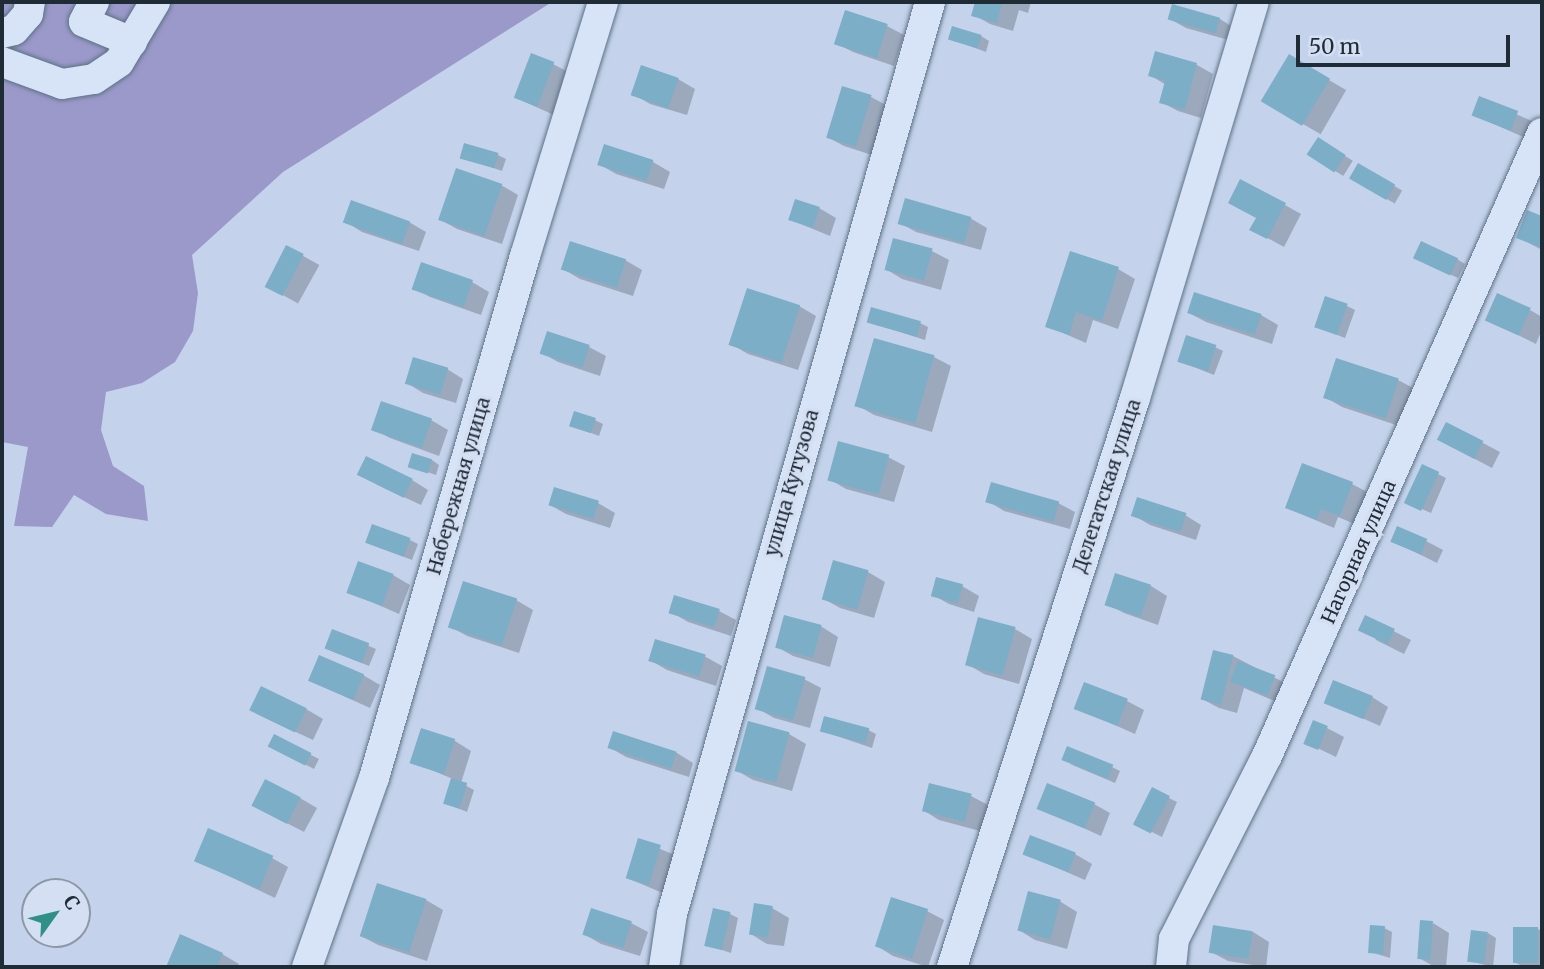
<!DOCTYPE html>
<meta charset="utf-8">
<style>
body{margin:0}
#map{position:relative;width:1544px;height:969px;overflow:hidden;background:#c4d3eb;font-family:Merriweather,serif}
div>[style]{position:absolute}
.green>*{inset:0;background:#9b99c9}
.shadow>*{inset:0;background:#0003;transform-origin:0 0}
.building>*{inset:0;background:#7daec7;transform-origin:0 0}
.roads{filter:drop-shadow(0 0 2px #5c7285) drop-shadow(0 0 2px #5c7285)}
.minor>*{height:30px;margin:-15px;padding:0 15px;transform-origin:15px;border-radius:15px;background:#d7e3f7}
span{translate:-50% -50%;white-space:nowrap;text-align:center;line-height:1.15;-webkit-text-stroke:7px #d4dff3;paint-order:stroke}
.street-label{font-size:19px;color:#1f2c36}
.frame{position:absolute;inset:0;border:4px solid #1f2c36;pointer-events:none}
.north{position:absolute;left:21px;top:878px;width:70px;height:70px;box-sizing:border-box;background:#d4dff3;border:2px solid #8c97a7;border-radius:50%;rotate:56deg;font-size:19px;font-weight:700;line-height:28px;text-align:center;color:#1f2c36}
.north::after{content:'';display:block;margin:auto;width:24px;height:32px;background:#309088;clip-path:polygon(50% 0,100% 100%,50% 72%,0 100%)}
.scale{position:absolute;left:1296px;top:35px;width:214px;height:32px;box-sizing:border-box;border:4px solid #1f2c36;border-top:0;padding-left:9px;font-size:21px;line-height:24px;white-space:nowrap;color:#1f2c36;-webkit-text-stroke:5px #d4dff3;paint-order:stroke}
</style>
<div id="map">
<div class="green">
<div style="clip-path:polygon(2px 2px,552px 2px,283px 172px,192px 255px,198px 293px,193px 331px,175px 362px,142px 383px,106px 392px,101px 430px,113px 466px,144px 486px,148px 521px,106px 514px,74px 495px,52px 527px,14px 526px,28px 447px,2px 442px)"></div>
</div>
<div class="shadow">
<div style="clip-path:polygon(977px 2px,1031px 2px,1028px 13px,1019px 10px,1013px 31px,990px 24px,974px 15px)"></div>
<div style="clip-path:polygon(1170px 19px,1220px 19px,1236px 29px,1232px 41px,1186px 28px)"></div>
<div style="clip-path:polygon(887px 26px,904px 35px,894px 66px,853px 52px,836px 43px)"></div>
<div style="clip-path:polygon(981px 36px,989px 41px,986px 52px,951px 39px)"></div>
<div style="clip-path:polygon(1156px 53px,1197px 65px,1213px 74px,1201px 118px,1178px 111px,1161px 102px,1166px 85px,1150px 75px)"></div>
<div style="left:1289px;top:57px;width:66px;height:51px;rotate:30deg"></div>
<div style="clip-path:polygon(553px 64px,570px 73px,554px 115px,516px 98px)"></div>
<div style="clip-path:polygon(678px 79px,695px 89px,687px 115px,650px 104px,633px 94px)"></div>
<div style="clip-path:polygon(871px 97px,888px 106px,872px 155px,844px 146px,827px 137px)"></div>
<div style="left:1480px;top:98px;width:59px;height:18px;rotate:24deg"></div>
<div style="left:1318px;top:139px;width:41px;height:18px;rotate:32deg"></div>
<div style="clip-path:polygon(498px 155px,506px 159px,502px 171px,462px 157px)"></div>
<div style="clip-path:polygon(653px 162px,670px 172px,664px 189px,616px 174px,599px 164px)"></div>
<div style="left:1358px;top:165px;width:51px;height:15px;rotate:30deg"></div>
<div style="clip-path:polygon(501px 185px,518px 195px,502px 244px,457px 229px,441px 220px)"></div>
<div style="clip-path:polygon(1285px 205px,1301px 214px,1284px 247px,1251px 229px,1258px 218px)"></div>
<div style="clip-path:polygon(819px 208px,836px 218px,830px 236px,791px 220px)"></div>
<div style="clip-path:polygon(1528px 213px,1542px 218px,1542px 250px,1519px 238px)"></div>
<div style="clip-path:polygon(970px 218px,987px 228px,981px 250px,916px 232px,900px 223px)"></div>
<div style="clip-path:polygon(346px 222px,409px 222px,426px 232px,419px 251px,362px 232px)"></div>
<div style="left:287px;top:247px;width:37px;height:44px;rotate:29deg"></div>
<div style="clip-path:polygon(932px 251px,949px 260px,941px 290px,902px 279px,886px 269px)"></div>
<div style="clip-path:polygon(1071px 253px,1118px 269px,1135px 279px,1118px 329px,1093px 320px,1086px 343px,1047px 326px)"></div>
<div style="clip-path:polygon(1457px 259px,1465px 264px,1458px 278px,1423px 262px)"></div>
<div style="clip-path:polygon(625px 260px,642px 270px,633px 296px,580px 279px,563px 269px)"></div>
<div style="clip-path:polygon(472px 282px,489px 292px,481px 315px,430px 297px,413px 288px)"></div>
<div style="clip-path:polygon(799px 306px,816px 316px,798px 370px,748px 354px,731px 344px)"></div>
<div style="clip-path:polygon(1347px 306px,1355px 310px,1345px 338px,1316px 327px)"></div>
<div style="clip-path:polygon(1530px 310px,1542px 317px,1542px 329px,1536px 344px,1487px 320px)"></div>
<div style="clip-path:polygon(1189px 313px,1261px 315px,1278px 325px,1272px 344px,1206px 322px)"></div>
<div style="clip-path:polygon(869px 322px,920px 323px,928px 327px,925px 340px)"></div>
<div style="clip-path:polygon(589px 347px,606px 356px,600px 376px,558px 362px,542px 353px)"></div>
<div style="clip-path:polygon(1215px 347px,1223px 351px,1214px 375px,1179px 361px)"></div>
<div style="clip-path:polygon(934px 357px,951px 366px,932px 432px,874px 415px,857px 405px)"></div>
<div style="clip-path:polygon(447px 369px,463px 379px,456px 403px,423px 393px,407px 383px)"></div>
<div style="clip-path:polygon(1398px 380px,1415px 389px,1402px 427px,1342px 407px,1325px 397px)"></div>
<div style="clip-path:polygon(431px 420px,448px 430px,439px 456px,390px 438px,373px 429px)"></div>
<div style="clip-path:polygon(595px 420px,603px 424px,599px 436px,571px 425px)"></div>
<div style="clip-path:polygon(1447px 424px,1500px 452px,1492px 468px,1456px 449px)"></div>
<div style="clip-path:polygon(888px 457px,905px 466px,894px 502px,846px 489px,829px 479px)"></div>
<div style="clip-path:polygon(432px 460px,439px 465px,436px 475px,410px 466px)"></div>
<div style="clip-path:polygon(1438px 474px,1446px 478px,1431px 513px,1415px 506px)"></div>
<div style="clip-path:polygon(412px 480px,428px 490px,421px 505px,376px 484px)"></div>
<div style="clip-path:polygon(993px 484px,1058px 503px,1075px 512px,1070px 529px,1004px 511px,988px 501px)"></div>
<div style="clip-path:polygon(1352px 484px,1369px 493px,1357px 525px,1338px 517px,1334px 528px,1287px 508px)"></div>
<div style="clip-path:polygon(598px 503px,615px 513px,610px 528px,566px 514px,550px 505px)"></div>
<div style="clip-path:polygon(1133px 515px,1185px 515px,1201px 525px,1196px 540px,1150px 525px)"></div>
<div style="clip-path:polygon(410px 540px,418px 544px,412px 560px,375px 546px)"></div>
<div style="clip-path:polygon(1393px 541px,1426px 541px,1443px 550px,1437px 563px)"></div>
<div style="clip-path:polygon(868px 572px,885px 582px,874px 618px,840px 608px,824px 599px)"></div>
<div style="clip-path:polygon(393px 575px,410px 585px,399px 614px,349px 592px)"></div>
<div style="clip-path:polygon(962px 586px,979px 596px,974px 612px,949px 604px,933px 595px)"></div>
<div style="clip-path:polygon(1151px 586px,1167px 596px,1158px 625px,1124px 613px,1107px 604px)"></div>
<div style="clip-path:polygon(516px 600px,533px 610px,519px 653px,467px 636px,451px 627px)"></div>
<div style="clip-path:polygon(719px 611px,736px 620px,731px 636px,688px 622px,671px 612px)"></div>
<div style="clip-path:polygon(785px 617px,822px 627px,838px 637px,830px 667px,793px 656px,777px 647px)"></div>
<div style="clip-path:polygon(1366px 617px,1411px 640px,1404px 654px,1376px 640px)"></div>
<div style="clip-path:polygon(1015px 629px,1032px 639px,1019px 684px,984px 674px,967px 664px)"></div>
<div style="clip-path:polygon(333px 631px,376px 649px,369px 666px,334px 652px)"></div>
<div style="clip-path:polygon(656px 641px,706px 657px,722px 666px,716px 686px,667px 670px,650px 660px)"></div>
<div style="clip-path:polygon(1215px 652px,1233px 656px,1291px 686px,1284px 705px,1244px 688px,1237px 713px,1219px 708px,1202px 699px)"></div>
<div style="clip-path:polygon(363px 675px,380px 685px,370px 708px,310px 681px)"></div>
<div style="clip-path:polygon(804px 679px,821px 688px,810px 728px,774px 718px,757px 708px)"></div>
<div style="clip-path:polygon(1372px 697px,1388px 707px,1380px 726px,1326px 702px)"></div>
<div style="clip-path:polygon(1127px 701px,1144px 710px,1135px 734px,1076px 708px)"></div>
<div style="clip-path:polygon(306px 709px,323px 719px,313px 740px,268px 719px)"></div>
<div style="clip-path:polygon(1327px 728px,1344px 737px,1336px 757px,1307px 743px)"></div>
<div style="clip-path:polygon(868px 730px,876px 734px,872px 748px,822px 731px)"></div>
<div style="clip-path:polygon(422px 731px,455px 741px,471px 751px,461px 783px,474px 790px,467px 812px,445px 803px,453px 779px,412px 762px)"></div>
<div style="clip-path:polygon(614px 733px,677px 753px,693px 763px,689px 777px,626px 757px,609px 747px)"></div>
<div style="clip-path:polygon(789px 734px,806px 744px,792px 791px,753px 780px,736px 770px)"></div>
<div style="clip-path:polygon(278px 750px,311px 755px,319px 759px,314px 769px)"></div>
<div style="clip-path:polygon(1070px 764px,1112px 767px,1120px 771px,1115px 783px)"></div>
<div style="clip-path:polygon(1153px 790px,1177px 802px,1162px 837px,1146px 829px)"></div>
<div style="clip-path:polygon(971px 796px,988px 805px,980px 831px,939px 820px,923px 810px)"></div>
<div style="clip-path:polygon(300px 798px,317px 808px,304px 832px,271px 815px)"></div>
<div style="clip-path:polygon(1094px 804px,1110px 813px,1101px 836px,1039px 808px)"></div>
<div style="clip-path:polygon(639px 840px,677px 856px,665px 894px,627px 878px)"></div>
<div style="clip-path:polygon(1025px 854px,1075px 854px,1092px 864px,1085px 880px)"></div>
<div style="clip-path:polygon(272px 858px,288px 867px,275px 898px,195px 860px)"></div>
<div style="clip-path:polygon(1029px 893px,1061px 902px,1077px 912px,1067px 949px,1035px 940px,1019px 930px)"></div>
<div style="clip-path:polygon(426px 900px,443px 910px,427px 961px,378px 945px,361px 936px)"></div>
<div style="clip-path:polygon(772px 908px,789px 918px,784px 946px,767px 944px,751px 934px)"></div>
<div style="clip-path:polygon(927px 911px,944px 920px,928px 967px,893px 956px,877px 946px)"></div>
<div style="clip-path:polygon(730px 914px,738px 918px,731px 953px,707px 945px)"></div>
<div style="clip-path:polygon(631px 923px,648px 932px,640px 956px,601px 944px,584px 934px)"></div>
<div style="clip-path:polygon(1433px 923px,1449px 933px,1446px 967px,1435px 967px,1419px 958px)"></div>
<div style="clip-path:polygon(1384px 928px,1392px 932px,1390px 958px,1370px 952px)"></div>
<div style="clip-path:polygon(1538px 929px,1542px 931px,1542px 967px,1524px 967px,1514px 962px)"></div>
<div style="clip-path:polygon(1253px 932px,1269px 942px,1266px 967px,1228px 961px,1211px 952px)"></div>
<div style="clip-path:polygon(1488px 933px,1496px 938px,1493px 967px,1470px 961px)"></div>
<div style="clip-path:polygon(181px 936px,222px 954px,239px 964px,237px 967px,168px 967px)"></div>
</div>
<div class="building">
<div style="clip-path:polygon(975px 2px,1002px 2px,997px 23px,971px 16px)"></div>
<div style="left:1172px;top:4px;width:50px;height:16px;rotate:16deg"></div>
<div style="left:845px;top:10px;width:45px;height:36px;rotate:18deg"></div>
<div style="left:952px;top:26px;width:31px;height:14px;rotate:17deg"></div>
<div style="clip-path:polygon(1155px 51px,1197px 63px,1185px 110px,1159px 103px,1165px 81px,1148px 76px)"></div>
<div style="left:531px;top:53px;width:25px;height:48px;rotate:21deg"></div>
<div style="left:1289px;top:54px;width:48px;height:55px;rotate:31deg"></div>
<div style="left:641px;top:65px;width:40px;height:32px;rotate:19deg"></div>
<div style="left:842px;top:86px;width:31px;height:54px;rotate:17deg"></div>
<div style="left:1479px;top:96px;width:42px;height:21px;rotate:21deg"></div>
<div style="left:1318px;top:137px;width:33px;height:21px;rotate:33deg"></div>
<div style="left:464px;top:143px;width:36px;height:16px;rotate:16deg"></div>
<div style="left:604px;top:144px;width:52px;height:22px;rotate:18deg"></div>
<div style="left:1358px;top:163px;width:43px;height:18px;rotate:30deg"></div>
<div style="left:456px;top:168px;width:49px;height:55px;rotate:19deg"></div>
<div style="clip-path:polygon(1240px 179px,1286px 203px,1267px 239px,1249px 230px,1256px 218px,1228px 203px)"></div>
<div style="left:905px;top:198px;width:69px;height:27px;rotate:16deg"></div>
<div style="left:795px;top:199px;width:26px;height:22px;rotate:18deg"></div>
<div style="left:351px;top:200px;width:63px;height:24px;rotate:20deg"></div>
<div style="clip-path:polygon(1527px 210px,1542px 216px,1542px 248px,1516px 238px)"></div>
<div style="left:893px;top:238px;width:41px;height:33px;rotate:15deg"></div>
<div style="left:570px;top:241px;width:59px;height:30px;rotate:18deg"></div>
<div style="left:1421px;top:241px;width:41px;height:19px;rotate:25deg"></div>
<div style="left:286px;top:245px;width:20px;height:47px;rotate:27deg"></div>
<div style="clip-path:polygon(1070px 251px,1119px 267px,1102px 321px,1076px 312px,1069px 335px,1045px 327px)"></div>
<div style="left:421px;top:262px;width:55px;height:29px;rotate:19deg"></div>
<div style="left:747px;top:288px;width:56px;height:60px;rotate:18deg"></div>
<div style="left:1194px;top:292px;width:71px;height:22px;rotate:18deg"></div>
<div style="left:1497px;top:293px;width:37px;height:30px;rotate:24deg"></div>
<div style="left:1325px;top:296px;width:24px;height:33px;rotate:19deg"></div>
<div style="left:871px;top:307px;width:52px;height:16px;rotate:16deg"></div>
<div style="left:547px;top:331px;width:45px;height:24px;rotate:18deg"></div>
<div style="left:1186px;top:335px;width:32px;height:28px;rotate:18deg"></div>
<div style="left:874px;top:338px;width:63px;height:71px;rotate:16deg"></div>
<div style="left:413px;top:357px;width:37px;height:28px;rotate:17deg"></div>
<div style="left:1336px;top:358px;width:66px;height:42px;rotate:18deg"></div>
<div style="left:381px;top:401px;width:54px;height:31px;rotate:19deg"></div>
<div style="left:574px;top:411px;width:23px;height:16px;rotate:18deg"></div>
<div style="left:1446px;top:422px;width:42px;height:20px;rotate:27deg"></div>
<div style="left:838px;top:441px;width:53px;height:41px;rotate:15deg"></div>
<div style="left:412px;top:453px;width:21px;height:15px;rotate:17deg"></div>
<div style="left:366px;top:456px;width:52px;height:21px;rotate:26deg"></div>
<div style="clip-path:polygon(1302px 463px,1353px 482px,1340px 516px,1321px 509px,1317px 520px,1285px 508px)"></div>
<div style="left:1422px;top:464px;width:19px;height:43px;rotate:25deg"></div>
<div style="left:991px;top:482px;width:71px;height:21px;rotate:16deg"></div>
<div style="left:554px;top:487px;width:47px;height:19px;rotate:17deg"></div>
<div style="left:1137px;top:497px;width:52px;height:20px;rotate:18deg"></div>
<div style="left:372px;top:524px;width:41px;height:20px;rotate:20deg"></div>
<div style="left:1397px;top:526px;width:33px;height:17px;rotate:23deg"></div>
<div style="left:833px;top:560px;width:37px;height:41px;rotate:16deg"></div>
<div style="left:358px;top:561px;width:38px;height:34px;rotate:20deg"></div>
<div style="left:1115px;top:573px;width:38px;height:34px;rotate:18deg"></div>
<div style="left:936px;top:577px;width:28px;height:20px;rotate:15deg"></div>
<div style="left:463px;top:581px;width:57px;height:49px;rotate:18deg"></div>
<div style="left:674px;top:595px;width:48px;height:19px;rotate:17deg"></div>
<div style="left:784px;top:615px;width:39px;height:34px;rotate:15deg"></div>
<div style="left:1365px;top:615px;width:33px;height:17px;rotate:25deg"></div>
<div style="left:978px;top:617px;width:39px;height:50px;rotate:15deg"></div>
<div style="left:332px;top:629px;width:40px;height:21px;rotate:21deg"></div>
<div style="left:655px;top:639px;width:53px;height:23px;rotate:17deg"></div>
<div style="left:1213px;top:650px;width:21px;height:51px;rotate:14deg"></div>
<div style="left:319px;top:655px;width:49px;height:28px;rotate:23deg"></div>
<div style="left:1238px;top:661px;width:40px;height:22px;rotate:21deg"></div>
<div style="left:767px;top:666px;width:40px;height:45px;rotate:16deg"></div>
<div style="left:1333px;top:680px;width:43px;height:25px;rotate:22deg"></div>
<div style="left:1084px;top:682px;width:47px;height:29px;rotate:21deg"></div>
<div style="left:261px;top:686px;width:51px;height:27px;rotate:26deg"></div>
<div style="left:824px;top:716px;width:47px;height:16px;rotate:15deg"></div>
<div style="left:1313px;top:720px;width:16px;height:26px;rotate:22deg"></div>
<div style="left:748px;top:721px;width:43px;height:52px;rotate:15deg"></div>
<div style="left:421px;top:728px;width:36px;height:37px;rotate:18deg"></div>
<div style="left:613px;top:731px;width:67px;height:18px;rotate:18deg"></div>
<div style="left:274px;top:734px;width:42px;height:14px;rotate:27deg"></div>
<div style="left:1067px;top:746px;width:50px;height:15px;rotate:22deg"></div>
<div style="left:451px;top:778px;width:17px;height:27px;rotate:17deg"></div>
<div style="left:265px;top:779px;width:40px;height:30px;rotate:27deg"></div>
<div style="left:929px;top:783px;width:44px;height:29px;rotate:14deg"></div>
<div style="left:1047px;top:783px;width:52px;height:28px;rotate:22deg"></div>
<div style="left:1152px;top:787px;width:20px;height:42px;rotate:27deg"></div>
<div style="left:208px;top:828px;width:71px;height:36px;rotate:23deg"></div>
<div style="left:1030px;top:835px;width:49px;height:21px;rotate:21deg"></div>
<div style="left:638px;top:838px;width:24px;height:42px;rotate:17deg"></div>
<div style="left:377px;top:883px;width:52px;height:56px;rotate:18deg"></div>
<div style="left:1028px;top:891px;width:34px;height:41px;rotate:15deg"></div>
<div style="left:891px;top:897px;width:39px;height:52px;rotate:18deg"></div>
<div style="left:754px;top:903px;width:19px;height:32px;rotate:9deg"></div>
<div style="left:591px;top:908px;width:43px;height:28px;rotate:18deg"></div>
<div style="left:713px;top:908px;width:18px;height:39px;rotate:13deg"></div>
<div style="left:1420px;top:920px;width:13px;height:39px;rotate:4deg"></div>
<div style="left:1213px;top:925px;width:40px;height:28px;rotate:9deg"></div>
<div style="left:1370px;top:925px;width:15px;height:28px;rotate:4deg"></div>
<div style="left:1513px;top:927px;width:25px;height:36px"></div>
<div style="left:1471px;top:930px;width:17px;height:32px;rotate:7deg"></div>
<div style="clip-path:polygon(180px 934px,223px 953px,217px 967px,166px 967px)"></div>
</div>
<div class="roads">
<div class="minor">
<div style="left:94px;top:2px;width:22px;rotate:117deg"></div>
<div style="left:84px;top:22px;width:52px;rotate:22.6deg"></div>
<div style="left:2px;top:33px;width:12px;rotate:-14deg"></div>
<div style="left:14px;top:30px;width:21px;rotate:-49deg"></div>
<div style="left:28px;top:14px;width:12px;rotate:-81deg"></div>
<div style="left:2px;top:62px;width:64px;rotate:20.1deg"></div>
<div style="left:62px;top:84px;width:32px;rotate:-9deg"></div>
<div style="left:94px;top:79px;width:30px;rotate:-34deg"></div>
<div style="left:119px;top:62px;width:70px;rotate:-59deg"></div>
<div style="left:307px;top:967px;width:201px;rotate:-70.5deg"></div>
<div style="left:374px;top:778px;width:543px;rotate:-73.87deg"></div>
<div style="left:525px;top:256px;width:266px;rotate:-72.9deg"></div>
<div style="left:664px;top:967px;width:54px;rotate:-81.4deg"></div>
<div style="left:672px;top:914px;width:948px;rotate:-74.2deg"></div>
<div style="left:952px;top:967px;width:598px;rotate:-72.17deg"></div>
<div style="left:1135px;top:398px;width:413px;rotate:-73.3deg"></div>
<div style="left:1171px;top:967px;width:28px;rotate:-84deg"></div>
<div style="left:1174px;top:939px;width:205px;rotate:-63.1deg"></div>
<div style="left:1267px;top:756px;width:681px;rotate:-66.18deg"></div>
</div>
</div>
<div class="street-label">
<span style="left:792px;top:483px;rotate:-74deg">улица Кутузова</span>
<span style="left:459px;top:486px;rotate:-74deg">Набережная улица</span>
<span style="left:1107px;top:486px;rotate:-72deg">Делегатская улица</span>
<span style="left:1359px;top:552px;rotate:-66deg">Нагорная улица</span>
</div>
<div class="frame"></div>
<div class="north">С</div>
<div class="scale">50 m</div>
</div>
